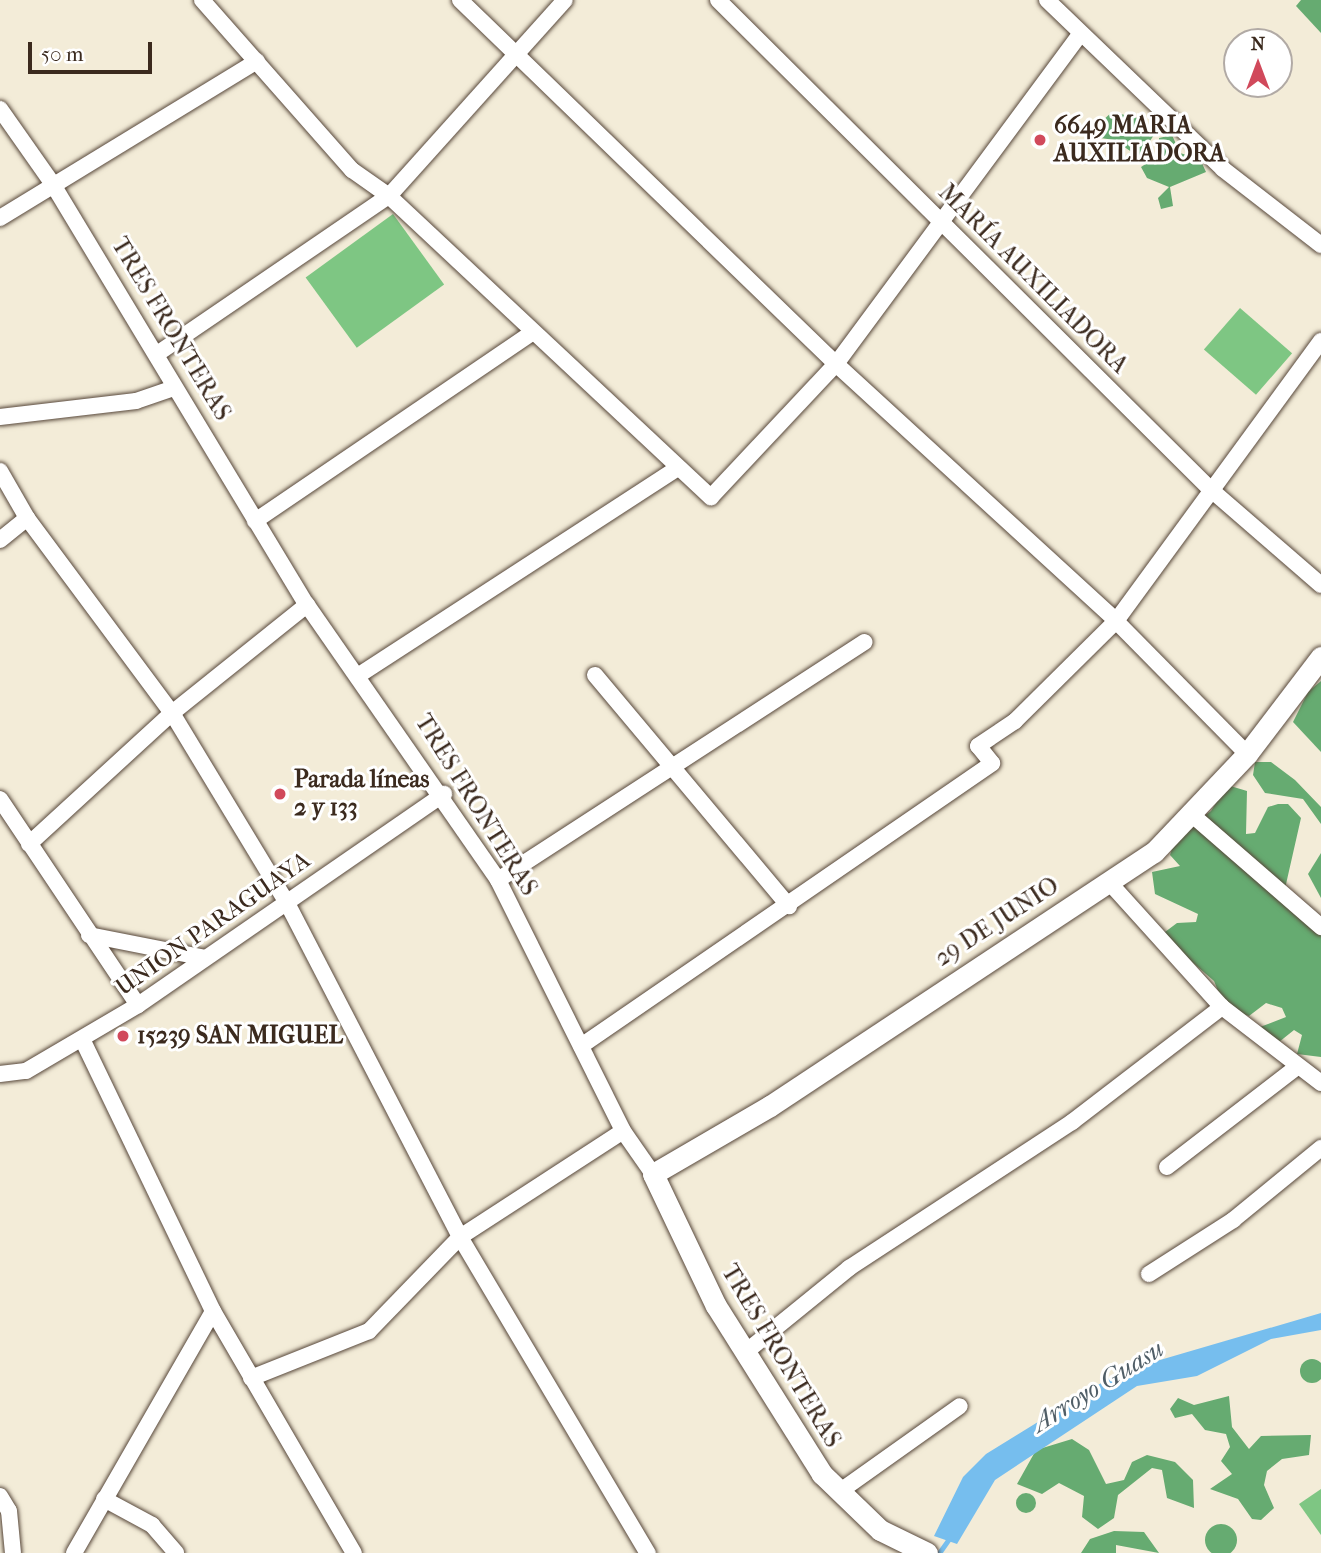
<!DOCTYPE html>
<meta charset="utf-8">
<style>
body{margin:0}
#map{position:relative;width:1321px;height:1553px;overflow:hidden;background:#f3ecd8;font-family:"IM FELL French Canon",serif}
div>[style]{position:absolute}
.green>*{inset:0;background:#7ec683;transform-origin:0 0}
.forest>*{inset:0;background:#66ab71}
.round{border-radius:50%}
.water>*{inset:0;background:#76beee}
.stream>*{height:5px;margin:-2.5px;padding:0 2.5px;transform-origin:2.5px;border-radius:2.5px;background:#76beee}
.roads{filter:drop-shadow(0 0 2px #57473a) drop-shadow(0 0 2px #57473a)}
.street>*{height:16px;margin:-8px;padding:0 8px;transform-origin:8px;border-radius:8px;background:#fff}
.secondary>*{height:21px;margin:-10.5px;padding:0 10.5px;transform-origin:10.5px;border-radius:10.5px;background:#fff}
.dots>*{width:19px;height:19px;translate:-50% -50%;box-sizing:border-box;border:4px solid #fff;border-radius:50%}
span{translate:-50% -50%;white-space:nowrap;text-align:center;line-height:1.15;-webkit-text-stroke:6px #fff;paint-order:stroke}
.poi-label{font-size:24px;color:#3b2a1e;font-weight:700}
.left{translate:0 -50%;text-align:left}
.street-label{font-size:24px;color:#3b2a1e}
.water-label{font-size:26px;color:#505e67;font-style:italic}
.north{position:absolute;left:1223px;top:28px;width:70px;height:70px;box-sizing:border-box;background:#fff;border:2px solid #b1aaa5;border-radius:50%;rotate:0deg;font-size:19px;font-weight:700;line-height:28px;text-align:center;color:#3b2a1e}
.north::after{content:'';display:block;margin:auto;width:24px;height:32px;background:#d1495b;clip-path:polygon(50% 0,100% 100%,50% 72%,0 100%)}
.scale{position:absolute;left:28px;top:42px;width:124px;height:32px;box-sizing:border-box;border:4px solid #3b2a1e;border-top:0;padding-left:9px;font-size:21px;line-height:24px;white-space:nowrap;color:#3b2a1e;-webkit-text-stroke:5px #fff;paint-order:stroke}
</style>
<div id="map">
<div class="green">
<div style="left:393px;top:214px;width:87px;height:108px;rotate:54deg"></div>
<div style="left:1240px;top:308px;width:69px;height:55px;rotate:41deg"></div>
<div style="clip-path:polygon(1321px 1489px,1321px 1535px,1299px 1504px)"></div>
</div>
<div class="forest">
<div style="clip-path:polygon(1301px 0,1321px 0,1321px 33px,1296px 6px)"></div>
<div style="clip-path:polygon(1112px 112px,1142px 119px,1154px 135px,1139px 157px,1114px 140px,1094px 137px,1091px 131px)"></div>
<div style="clip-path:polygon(1172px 135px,1180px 153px,1200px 159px,1206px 172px,1170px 187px,1173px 206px,1161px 209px,1158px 198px,1169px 187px,1147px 178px,1141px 167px,1158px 156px,1159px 138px)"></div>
<div style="clip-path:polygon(1321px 681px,1321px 752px,1293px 722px,1308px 692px)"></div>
<div style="clip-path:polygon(1255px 762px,1271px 762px,1295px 780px,1321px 807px,1321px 824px,1303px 799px,1265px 793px,1253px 775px)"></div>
<div style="clip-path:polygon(1227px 785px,1247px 791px,1246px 834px,1255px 833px,1268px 807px,1278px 804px,1288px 804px,1301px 818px,1284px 893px,1321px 918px,1321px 1057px,1297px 1054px,1302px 1035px,1294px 1030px,1279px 1042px,1260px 1027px,1286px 1017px,1282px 1008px,1266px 1003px,1249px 1016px,1225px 1008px,1214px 981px,1161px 935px,1177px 923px,1196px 922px,1198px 914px,1155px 894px,1152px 872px,1180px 866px,1170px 855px,1176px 837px,1211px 811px)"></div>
<div style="clip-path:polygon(1321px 853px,1321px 898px,1308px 874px)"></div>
<div class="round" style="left:1300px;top:1359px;width:24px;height:24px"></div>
<div style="clip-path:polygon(1229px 1396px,1232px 1427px,1249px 1449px,1261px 1436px,1311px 1435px,1309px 1455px,1282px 1459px,1267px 1471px,1264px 1485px,1274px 1508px,1261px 1520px,1252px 1519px,1238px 1499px,1210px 1489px,1232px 1474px,1221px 1461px,1230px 1447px,1226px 1434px,1205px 1430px,1192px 1414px,1175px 1418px,1170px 1409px,1178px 1398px,1194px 1405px)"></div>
<div style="clip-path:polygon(1072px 1439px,1089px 1450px,1106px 1484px,1124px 1480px,1132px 1462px,1147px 1455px,1175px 1462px,1193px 1480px,1194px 1508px,1167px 1498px,1162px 1470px,1152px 1468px,1118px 1495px,1114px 1518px,1098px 1529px,1082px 1517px,1084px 1496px,1059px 1483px,1042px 1494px,1017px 1484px,1036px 1450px)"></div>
<div class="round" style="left:1016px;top:1493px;width:20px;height:20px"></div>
<div class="round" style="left:1205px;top:1524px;width:32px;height:32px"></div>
<div style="clip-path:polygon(1114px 1531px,1144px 1532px,1159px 1553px,1116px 1545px,1116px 1553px,1081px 1553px,1090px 1539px)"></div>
</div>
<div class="water">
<div style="clip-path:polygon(1321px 1313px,1321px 1330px,1271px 1339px,1197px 1376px,1137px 1386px,995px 1480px,957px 1544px,934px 1536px,963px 1477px,986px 1454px,1119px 1372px)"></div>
</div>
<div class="stream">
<div style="left:939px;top:1553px;width:19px;rotate:-55deg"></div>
</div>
<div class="roads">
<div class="street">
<div style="left:202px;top:0;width:227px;rotate:48.6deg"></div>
<div style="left:352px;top:170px;width:45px;rotate:35.1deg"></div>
<div style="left:389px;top:196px;width:441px;rotate:43.1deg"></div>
<div style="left:711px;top:497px;width:183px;rotate:-46.8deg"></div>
<div style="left:836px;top:364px;width:410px;rotate:-53.5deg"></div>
<div style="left:460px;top:0;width:523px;rotate:44.07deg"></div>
<div style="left:836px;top:364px;width:380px;rotate:42.5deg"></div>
<div style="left:1116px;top:621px;width:187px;rotate:45.4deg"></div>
<div style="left:718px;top:0;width:692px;rotate:44.82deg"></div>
<div style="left:1209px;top:488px;width:148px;rotate:40.9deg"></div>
<div style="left:1047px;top:0;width:244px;rotate:43.8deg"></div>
<div style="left:1223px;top:169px;width:124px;rotate:37.8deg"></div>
<div style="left:0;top:109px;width:90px;rotate:54.9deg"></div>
<div style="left:52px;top:183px;width:493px;rotate:58.9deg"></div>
<div style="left:307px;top:605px;width:335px;rotate:55.2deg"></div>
<div style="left:498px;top:880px;width:280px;rotate:63.5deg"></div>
<div style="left:623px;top:1131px;width:52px;rotate:55.1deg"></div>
<div style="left:0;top:218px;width:301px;rotate:-31.4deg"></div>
<div style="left:157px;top:354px;width:281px;rotate:-34.3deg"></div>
<div style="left:389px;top:196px;width:263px;rotate:-48.1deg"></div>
<div style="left:0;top:417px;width:137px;rotate:-6.7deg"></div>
<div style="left:136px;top:401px;width:40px;rotate:-18.9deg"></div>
<div style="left:0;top:471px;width:54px;rotate:60.1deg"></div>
<div style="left:27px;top:518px;width:243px;rotate:53.4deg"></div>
<div style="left:172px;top:713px;width:220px;rotate:58.8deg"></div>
<div style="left:286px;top:901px;width:378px;rotate:62.6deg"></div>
<div style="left:460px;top:1237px;width:368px;rotate:59.3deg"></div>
<div style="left:255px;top:521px;width:333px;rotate:-34.2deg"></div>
<div style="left:0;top:540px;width:35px;rotate:-39deg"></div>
<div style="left:359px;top:675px;width:378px;rotate:-33deg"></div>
<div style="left:595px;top:675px;width:302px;rotate:50deg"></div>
<div style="left:0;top:799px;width:248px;rotate:56.2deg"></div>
<div style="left:1190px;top:813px;width:174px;rotate:41deg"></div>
<div style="left:29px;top:844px;width:194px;rotate:-42.5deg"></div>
<div style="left:172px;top:713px;width:173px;rotate:-38.7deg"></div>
<div style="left:498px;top:880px;width:437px;rotate:-33deg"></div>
<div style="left:1108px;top:881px;width:170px;rotate:47.9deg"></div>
<div style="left:1222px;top:1007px;width:125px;rotate:37.5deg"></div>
<div style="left:89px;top:935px;width:118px;rotate:11.2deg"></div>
<div style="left:581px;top:1046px;width:499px;rotate:-34.5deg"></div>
<div style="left:992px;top:763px;width:22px;rotate:-129deg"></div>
<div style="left:978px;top:746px;width:45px;rotate:-34deg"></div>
<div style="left:1015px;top:721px;width:142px;rotate:-44.7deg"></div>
<div style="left:1116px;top:621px;width:347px;rotate:-53.8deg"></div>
<div style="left:0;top:1074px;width:26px;rotate:-7deg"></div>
<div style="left:26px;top:1071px;width:130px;rotate:-30.5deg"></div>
<div style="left:138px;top:1005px;width:372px;rotate:-34.6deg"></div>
<div style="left:1167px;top:1167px;width:165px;rotate:-37.6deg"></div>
<div style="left:1149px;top:1274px;width:100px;rotate:-32.7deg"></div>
<div style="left:1233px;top:1220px;width:114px;rotate:-39.3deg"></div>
<div style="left:213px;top:1311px;width:280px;rotate:59.8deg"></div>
<div style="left:747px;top:1351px;width:132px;rotate:-39.1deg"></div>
<div style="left:849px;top:1268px;width:267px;rotate:-33.2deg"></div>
<div style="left:1072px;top:1122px;width:189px;rotate:-37.5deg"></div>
<div style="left:251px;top:1378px;width:127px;rotate:-21.7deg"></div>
<div style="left:369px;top:1331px;width:131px;rotate:-45.9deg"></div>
<div style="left:460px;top:1237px;width:194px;rotate:-33deg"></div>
<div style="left:839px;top:1492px;width:148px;rotate:-35.4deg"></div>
<div style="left:0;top:1496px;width:17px;rotate:59deg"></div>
<div style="left:9px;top:1511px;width:42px;rotate:84.6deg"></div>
<div style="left:104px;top:1499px;width:55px;rotate:28.4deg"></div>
<div style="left:152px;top:1525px;width:37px;rotate:49deg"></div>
<div style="left:74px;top:1553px;width:279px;rotate:-60.1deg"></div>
<div style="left:213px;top:1311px;width:302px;rotate:-115.7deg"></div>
</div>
<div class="secondary">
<div style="left:927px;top:1553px;width:52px;rotate:-153.9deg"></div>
<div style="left:880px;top:1530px;width:81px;rotate:-136deg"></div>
<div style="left:822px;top:1474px;width:199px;rotate:-122.2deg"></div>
<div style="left:716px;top:1306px;width:146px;rotate:-115.5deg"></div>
<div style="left:653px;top:1174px;width:135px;rotate:-30.2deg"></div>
<div style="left:770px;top:1106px;width:460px;rotate:-33.5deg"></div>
<div style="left:1154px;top:852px;width:135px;rotate:-46.5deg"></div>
<div style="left:1247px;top:754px;width:122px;rotate:-52.7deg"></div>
</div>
</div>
<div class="dots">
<div style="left:1040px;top:140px;background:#d1495b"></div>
<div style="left:280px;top:794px;background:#d1495b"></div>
<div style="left:123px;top:1036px;background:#d1495b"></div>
</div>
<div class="poi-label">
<span class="left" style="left:1054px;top:140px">6649 MARIA<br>AUXILIADORA</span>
<span class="left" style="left:294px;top:794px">Parada líneas<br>2 y 133</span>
<span class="left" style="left:137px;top:1036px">15239 SAN MIGUEL</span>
</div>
<div class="street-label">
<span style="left:1033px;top:279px;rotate:45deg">MARÍA AUXILIADORA</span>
<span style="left:171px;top:329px;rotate:59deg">TRES FRONTERAS</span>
<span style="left:476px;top:805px;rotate:58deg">TRES FRONTERAS</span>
<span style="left:997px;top:922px;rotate:-33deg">29 DE JUNIO</span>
<span style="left:213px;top:924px;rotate:-35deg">UNION PARAGUAYA</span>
<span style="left:781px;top:1356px;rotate:59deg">TRES FRONTERAS</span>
</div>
<div class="water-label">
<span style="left:1098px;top:1386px;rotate:-32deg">Arroyo Guasu</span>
</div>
<div class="north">N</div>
<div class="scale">50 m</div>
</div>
